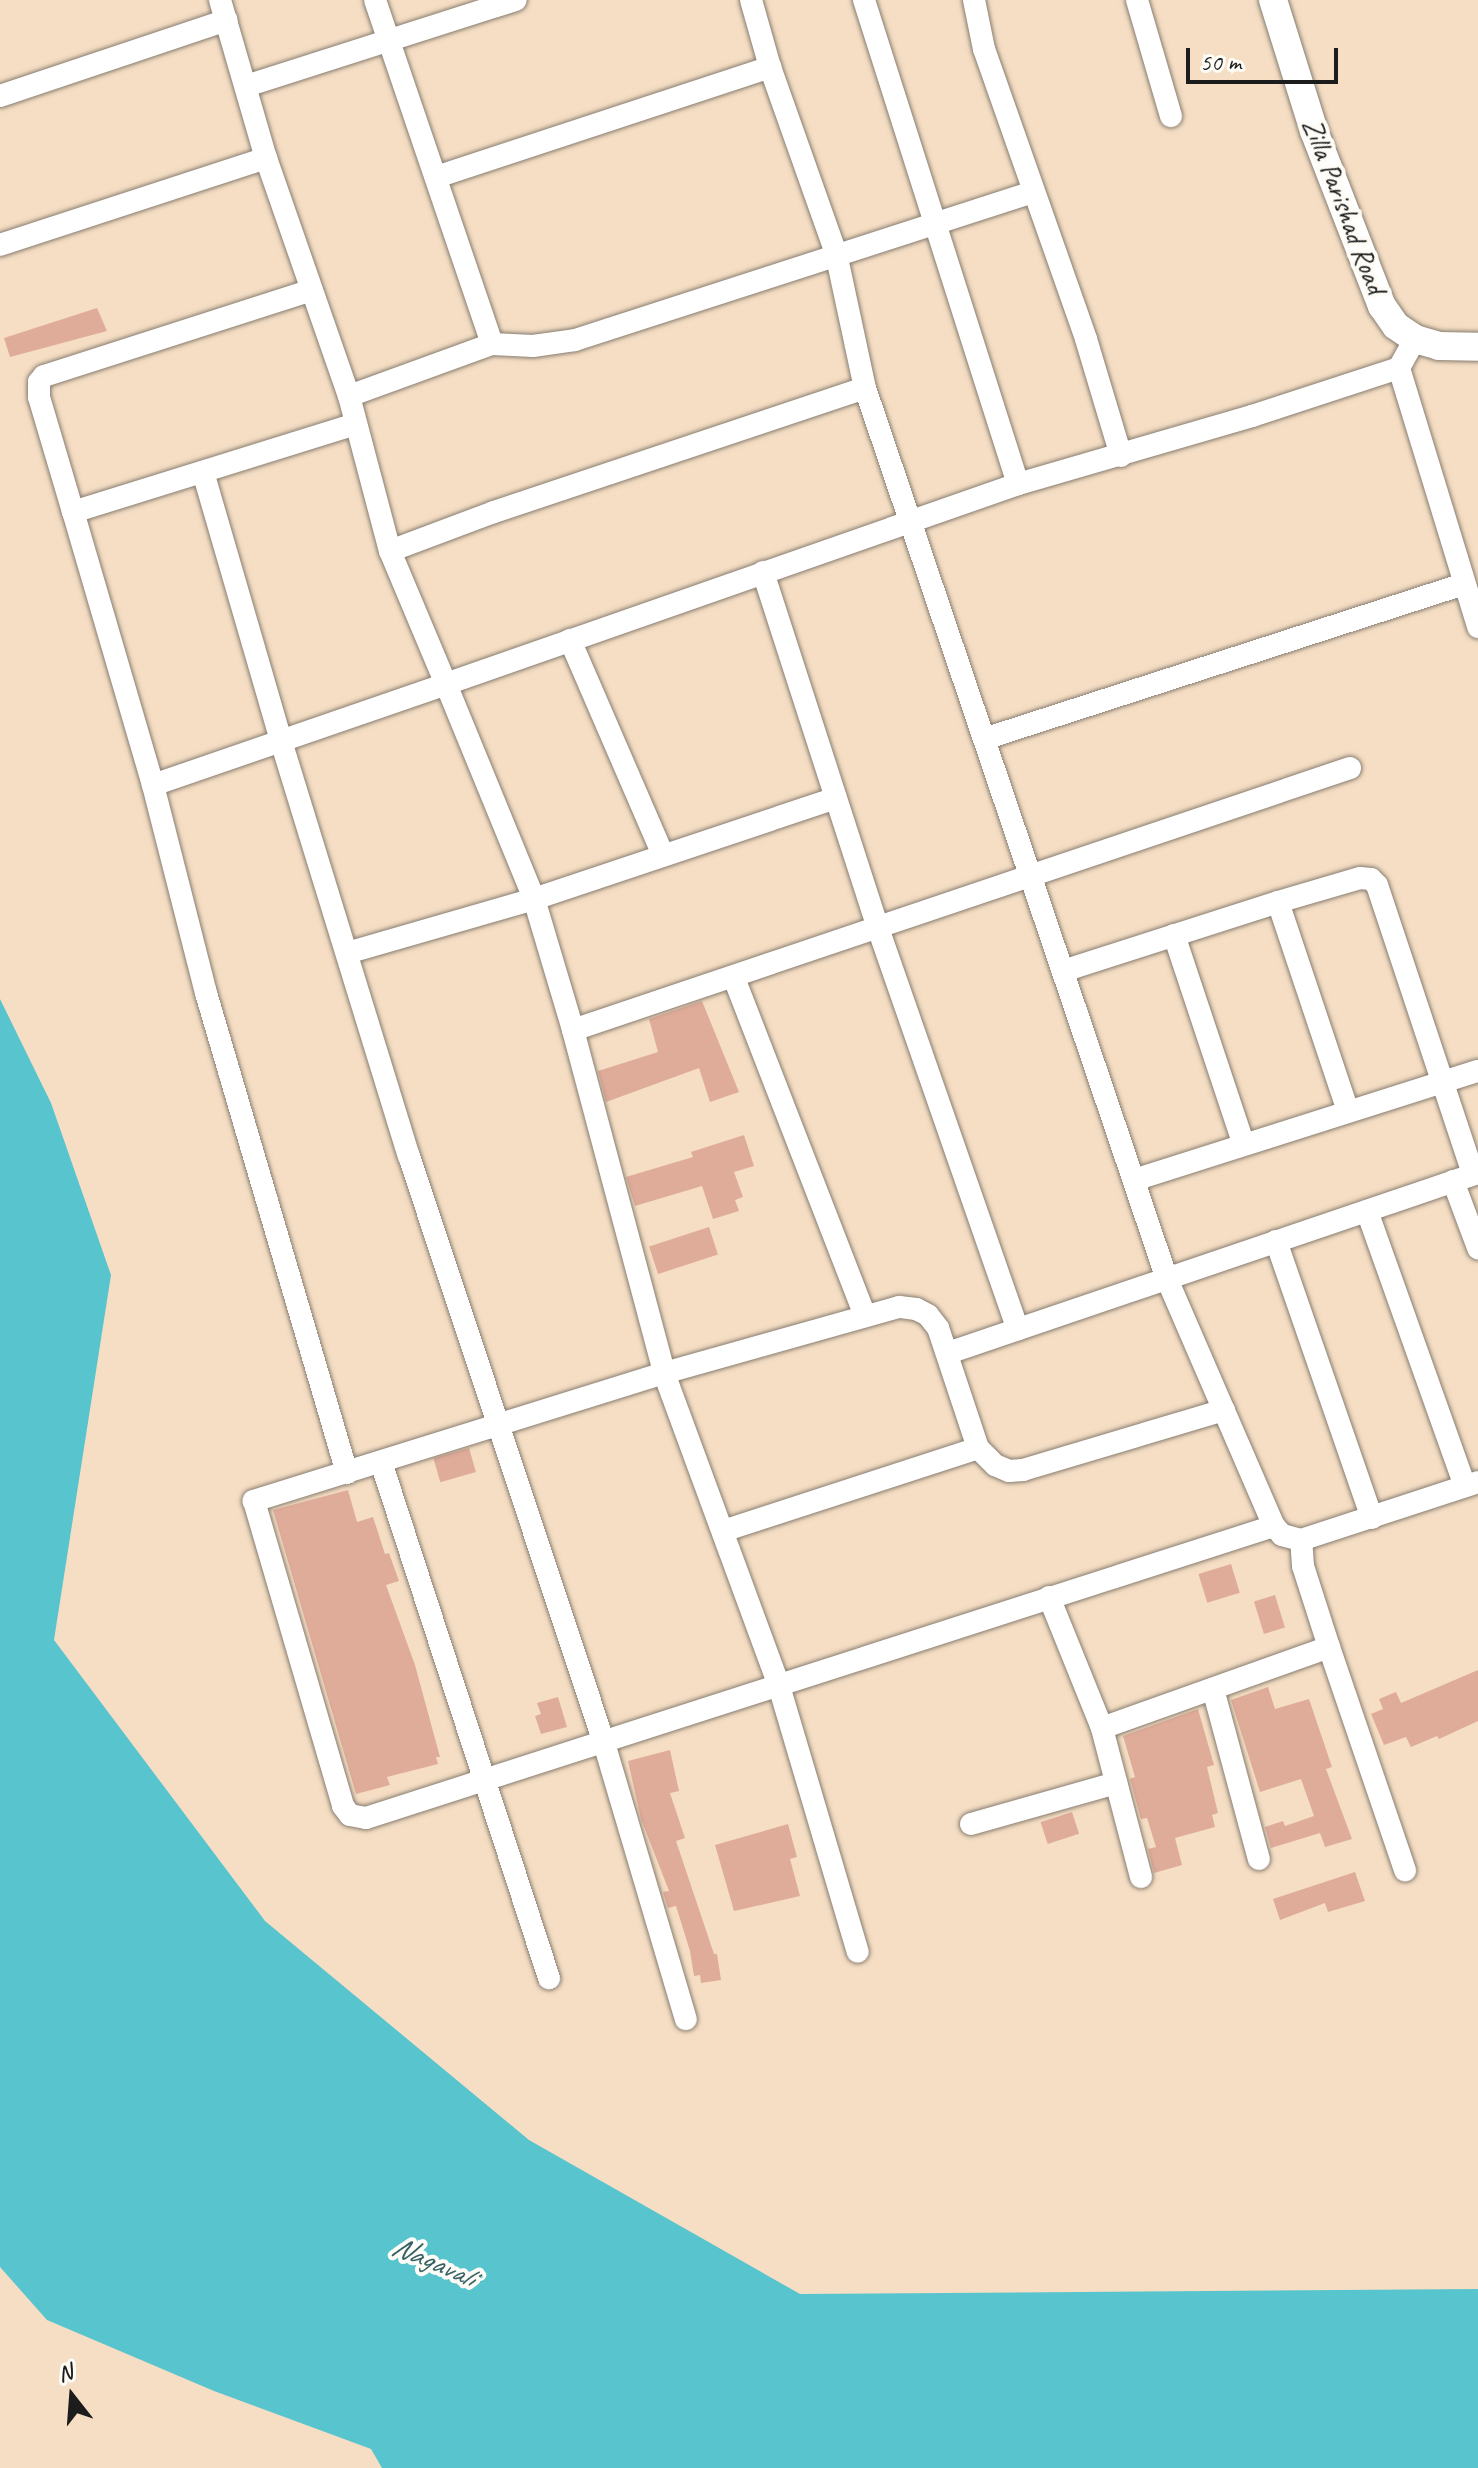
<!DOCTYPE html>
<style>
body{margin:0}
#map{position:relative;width:1478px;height:2468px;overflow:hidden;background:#f5dec4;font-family:Caveat,sans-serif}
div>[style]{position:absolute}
.water>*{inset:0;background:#58c5ce}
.building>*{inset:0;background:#e0ac9a;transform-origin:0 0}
.roads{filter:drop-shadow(0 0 2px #887d70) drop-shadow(0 0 2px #887d70)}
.minor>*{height:22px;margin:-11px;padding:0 11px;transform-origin:11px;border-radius:11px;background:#fff}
.major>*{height:28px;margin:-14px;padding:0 14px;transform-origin:14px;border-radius:14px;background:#fff}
span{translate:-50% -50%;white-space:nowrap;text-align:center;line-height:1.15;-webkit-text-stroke:8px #fdfcf7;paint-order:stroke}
.street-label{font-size:28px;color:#1c1c1c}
.water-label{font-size:30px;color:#346063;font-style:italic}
.north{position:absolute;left:32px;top:2356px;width:80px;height:80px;-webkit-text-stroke:6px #fdfcf7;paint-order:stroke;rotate:343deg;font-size:22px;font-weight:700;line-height:32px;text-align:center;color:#1c1c1c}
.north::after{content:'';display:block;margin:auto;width:28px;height:36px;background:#1c1c1c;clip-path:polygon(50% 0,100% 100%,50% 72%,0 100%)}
.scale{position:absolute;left:1186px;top:48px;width:152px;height:36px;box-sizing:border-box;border:4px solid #1c1c1c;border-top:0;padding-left:10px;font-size:24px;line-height:28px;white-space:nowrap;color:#1c1c1c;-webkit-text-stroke:6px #fdfcf7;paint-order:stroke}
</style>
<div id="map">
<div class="water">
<div style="clip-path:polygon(0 999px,51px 1103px,111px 1275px,54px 1640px,265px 1921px,529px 2140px,800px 2294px,1478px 2289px,1478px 2468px,382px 2468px,371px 2449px,214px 2391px,47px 2320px,0 2267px)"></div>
</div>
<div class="building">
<div style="clip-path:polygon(97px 308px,107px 331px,10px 357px,4px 338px)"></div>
<div style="clip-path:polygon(702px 1001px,739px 1092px,710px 1102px,699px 1068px,606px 1102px,598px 1071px,658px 1052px,649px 1019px)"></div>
<div style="clip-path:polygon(744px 1135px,754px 1166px,734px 1172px,743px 1197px,735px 1200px,739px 1211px,713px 1219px,702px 1186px,635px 1206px,626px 1177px,693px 1157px,691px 1152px)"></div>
<div style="left:709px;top:1227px;width:29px;height:63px;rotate:72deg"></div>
<div style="left:469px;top:1448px;width:25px;height:37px;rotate:74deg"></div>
<div style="clip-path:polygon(348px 1490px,357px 1522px,373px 1517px,385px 1554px,389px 1553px,399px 1581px,386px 1585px,415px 1665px,440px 1757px,436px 1757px,438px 1764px,387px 1777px,390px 1785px,356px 1794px,273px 1510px)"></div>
<div style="left:1231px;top:1564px;width:30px;height:34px;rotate:73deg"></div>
<div style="left:1275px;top:1595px;width:34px;height:22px;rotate:73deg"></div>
<div style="clip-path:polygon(1478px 1670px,1478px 1721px,1439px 1739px,1437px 1736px,1411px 1747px,1406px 1737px,1384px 1745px,1371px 1714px,1383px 1709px,1379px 1699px,1396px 1692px,1401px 1703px)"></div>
<div style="clip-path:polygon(1268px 1687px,1275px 1709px,1309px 1699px,1332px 1767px,1326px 1769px,1352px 1839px,1325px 1847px,1320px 1833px,1271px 1848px,1265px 1827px,1283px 1821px,1285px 1826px,1314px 1816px,1301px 1779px,1260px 1792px,1231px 1700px)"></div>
<div style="clip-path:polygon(558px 1697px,567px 1727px,541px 1734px,535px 1716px,541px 1714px,537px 1703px)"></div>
<div style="clip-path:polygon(1198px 1709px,1214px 1765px,1207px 1767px,1218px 1813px,1212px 1815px,1215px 1827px,1175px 1838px,1182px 1865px,1154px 1873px,1148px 1849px,1156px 1847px,1147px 1818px,1141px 1819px,1130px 1779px,1135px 1777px,1123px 1736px)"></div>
<div style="clip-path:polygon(670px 1750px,679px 1791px,670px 1793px,685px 1838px,676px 1841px,714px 1954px,717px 1954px,721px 1980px,701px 1983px,700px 1975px,694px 1976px,690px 1951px,676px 1906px,668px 1908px,663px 1892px,669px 1891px,641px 1819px,628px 1761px)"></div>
<div style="left:1072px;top:1812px;width:23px;height:33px;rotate:72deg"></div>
<div style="clip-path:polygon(788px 1824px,797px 1857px,790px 1859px,800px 1896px,734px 1911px,715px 1845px)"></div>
<div style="clip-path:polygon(1355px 1872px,1365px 1901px,1328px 1912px,1325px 1903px,1280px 1920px,1273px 1899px)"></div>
</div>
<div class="roads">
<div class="minor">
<div style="left:220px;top:0;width:165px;rotate:73.8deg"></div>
<div style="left:266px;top:158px;width:252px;rotate:70.8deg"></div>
<div style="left:349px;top:396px;width:160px;rotate:75.2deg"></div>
<div style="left:390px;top:551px;width:144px;rotate:67.2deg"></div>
<div style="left:446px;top:684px;width:606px;rotate:-19.27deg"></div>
<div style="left:1018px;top:484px;width:244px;rotate:-16.2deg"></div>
<div style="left:1252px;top:416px;width:155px;rotate:-18.1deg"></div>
<div style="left:375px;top:0;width:363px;rotate:71.2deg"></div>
<div style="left:751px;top:0;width:70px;rotate:74.2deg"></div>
<div style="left:770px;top:67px;width:197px;rotate:70.5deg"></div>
<div style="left:836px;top:253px;width:138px;rotate:77.9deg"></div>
<div style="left:865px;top:388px;width:941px;rotate:71.28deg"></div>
<div style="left:1167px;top:1279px;width:269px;rotate:66.6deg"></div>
<div style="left:1274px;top:1526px;width:12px;rotate:48deg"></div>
<div style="left:1282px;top:1535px;width:20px;rotate:15deg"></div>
<div style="left:1301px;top:1540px;width:186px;rotate:-18.1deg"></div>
<div style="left:864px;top:0;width:508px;rotate:72.35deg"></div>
<div style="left:974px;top:0;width:50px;rotate:78.5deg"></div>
<div style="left:984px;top:49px;width:307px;rotate:70.6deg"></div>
<div style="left:1086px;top:339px;width:122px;rotate:73.3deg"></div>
<div style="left:1137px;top:0;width:121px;rotate:73.7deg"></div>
<div style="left:246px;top:86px;width:283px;rotate:-17.7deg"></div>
<div style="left:0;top:96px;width:239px;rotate:-18.5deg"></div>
<div style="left:436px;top:177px;width:352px;rotate:-18.2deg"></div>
<div style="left:0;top:245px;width:280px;rotate:-18.1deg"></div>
<div style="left:1415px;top:339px;width:33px;rotate:119deg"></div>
<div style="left:1399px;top:368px;width:271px;rotate:73deg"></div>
<div style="left:349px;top:396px;width:152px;rotate:-20deg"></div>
<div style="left:492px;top:344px;width:41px;rotate:2.8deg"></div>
<div style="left:533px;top:346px;width:42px;rotate:-8.1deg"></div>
<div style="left:575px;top:340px;width:480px;rotate:-17.9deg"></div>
<div style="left:203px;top:472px;width:280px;rotate:73.8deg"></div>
<div style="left:281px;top:741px;width:434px;rotate:72.9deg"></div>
<div style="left:409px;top:1156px;width:619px;rotate:71.62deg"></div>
<div style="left:604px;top:1743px;width:288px;rotate:73.5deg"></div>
<div style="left:73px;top:512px;width:120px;rotate:-106.5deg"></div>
<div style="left:39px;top:397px;width:15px;rotate:-90deg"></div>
<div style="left:39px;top:382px;width:8px;rotate:-50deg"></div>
<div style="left:44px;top:376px;width:281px;rotate:-17.8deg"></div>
<div style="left:390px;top:551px;width:111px;rotate:-20.6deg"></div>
<div style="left:494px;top:512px;width:391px;rotate:-18.5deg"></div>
<div style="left:763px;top:572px;width:374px;rotate:72.1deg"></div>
<div style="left:878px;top:928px;width:425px;rotate:70.8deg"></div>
<div style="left:570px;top:640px;width:234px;rotate:66.6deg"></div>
<div style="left:984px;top:739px;width:504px;rotate:-17.9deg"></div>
<div style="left:153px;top:785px;width:310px;rotate:-19deg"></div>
<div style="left:446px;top:684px;width:232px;rotate:67.7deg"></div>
<div style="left:534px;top:899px;width:137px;rotate:73.4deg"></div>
<div style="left:573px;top:1030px;width:355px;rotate:75.1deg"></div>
<div style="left:664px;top:1373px;width:333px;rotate:69.8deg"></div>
<div style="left:779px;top:1686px;width:277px;rotate:73.5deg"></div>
<div style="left:1278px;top:902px;width:220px;rotate:71.5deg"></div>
<div style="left:1174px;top:935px;width:219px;rotate:71.6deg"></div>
<div style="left:347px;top:953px;width:195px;rotate:-16.1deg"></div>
<div style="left:534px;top:899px;width:318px;rotate:-18.5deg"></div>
<div style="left:1063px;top:971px;width:226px;rotate:-17.8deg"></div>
<div style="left:1278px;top:902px;width:85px;rotate:-16.3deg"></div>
<div style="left:1360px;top:878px;width:11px;rotate:5deg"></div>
<div style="left:1371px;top:879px;width:8px;rotate:45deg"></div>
<div style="left:1377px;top:885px;width:305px;rotate:71.6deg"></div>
<div style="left:734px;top:978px;width:362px;rotate:68.8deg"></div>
<div style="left:573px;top:1030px;width:820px;rotate:-18.63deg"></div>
<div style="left:1134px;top:1180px;width:361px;rotate:-17.6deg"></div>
<div style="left:1453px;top:1181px;width:72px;rotate:69.5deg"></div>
<div style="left:1367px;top:1211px;width:292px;rotate:70.4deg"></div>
<div style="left:1276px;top:1241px;width:293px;rotate:70.9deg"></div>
<div style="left:948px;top:1353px;width:560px;rotate:-18.76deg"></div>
<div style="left:1224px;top:1410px;width:210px;rotate:163.4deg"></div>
<div style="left:1023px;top:1470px;width:14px;rotate:176deg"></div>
<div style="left:1009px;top:1471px;width:15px;rotate:-157deg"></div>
<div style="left:995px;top:1465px;width:24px;rotate:-135deg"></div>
<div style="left:978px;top:1448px;width:126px;rotate:-108.4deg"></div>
<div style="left:938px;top:1328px;width:16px;rotate:-128deg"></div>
<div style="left:928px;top:1315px;width:13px;rotate:-153deg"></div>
<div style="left:916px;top:1309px;width:17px;rotate:-173deg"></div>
<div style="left:899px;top:1307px;width:244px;rotate:164.3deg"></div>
<div style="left:664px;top:1373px;width:430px;rotate:162.7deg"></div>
<div style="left:254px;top:1501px;width:318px;rotate:73.7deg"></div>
<div style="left:343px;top:1806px;width:11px;rotate:52deg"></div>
<div style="left:350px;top:1815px;width:16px;rotate:11deg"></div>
<div style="left:366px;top:1818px;width:954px;rotate:-17.83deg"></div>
<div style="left:381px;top:1462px;width:543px;rotate:71.97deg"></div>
<div style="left:347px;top:1473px;width:500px;rotate:-106.37deg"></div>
<div style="left:206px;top:993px;width:215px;rotate:-104.3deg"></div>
<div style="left:153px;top:785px;width:284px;rotate:-106.3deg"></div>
<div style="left:73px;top:512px;width:296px;rotate:-17.3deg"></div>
<div style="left:723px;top:1531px;width:268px;rotate:-18deg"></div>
<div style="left:1049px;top:1597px;width:141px;rotate:68deg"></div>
<div style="left:1329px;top:1647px;width:236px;rotate:71.2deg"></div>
<div style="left:1213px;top:1689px;width:176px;rotate:74.9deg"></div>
<div style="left:971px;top:1824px;width:151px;rotate:-15.8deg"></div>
<div style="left:1141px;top:1877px;width:154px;rotate:-104.7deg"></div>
<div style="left:1102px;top:1728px;width:241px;rotate:-19.6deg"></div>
<div style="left:1329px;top:1647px;width:85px;rotate:-107.8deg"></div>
<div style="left:1303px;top:1566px;width:26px;rotate:-94deg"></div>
</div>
<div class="major">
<div style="left:1273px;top:0;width:137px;rotate:72.6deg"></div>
<div style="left:1314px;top:131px;width:188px;rotate:68.8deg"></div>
<div style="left:1382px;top:306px;width:24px;rotate:55deg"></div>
<div style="left:1396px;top:326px;width:23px;rotate:34deg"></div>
<div style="left:1415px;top:339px;width:25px;rotate:16deg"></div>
<div style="left:1439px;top:346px;width:39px;rotate:1deg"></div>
</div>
</div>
<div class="street-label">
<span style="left:1344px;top:206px;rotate:69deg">Zilla Parishad Road</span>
</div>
<div class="water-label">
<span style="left:434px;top:2261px;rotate:23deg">Nagavali</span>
</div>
<div class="north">N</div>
<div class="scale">50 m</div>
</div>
